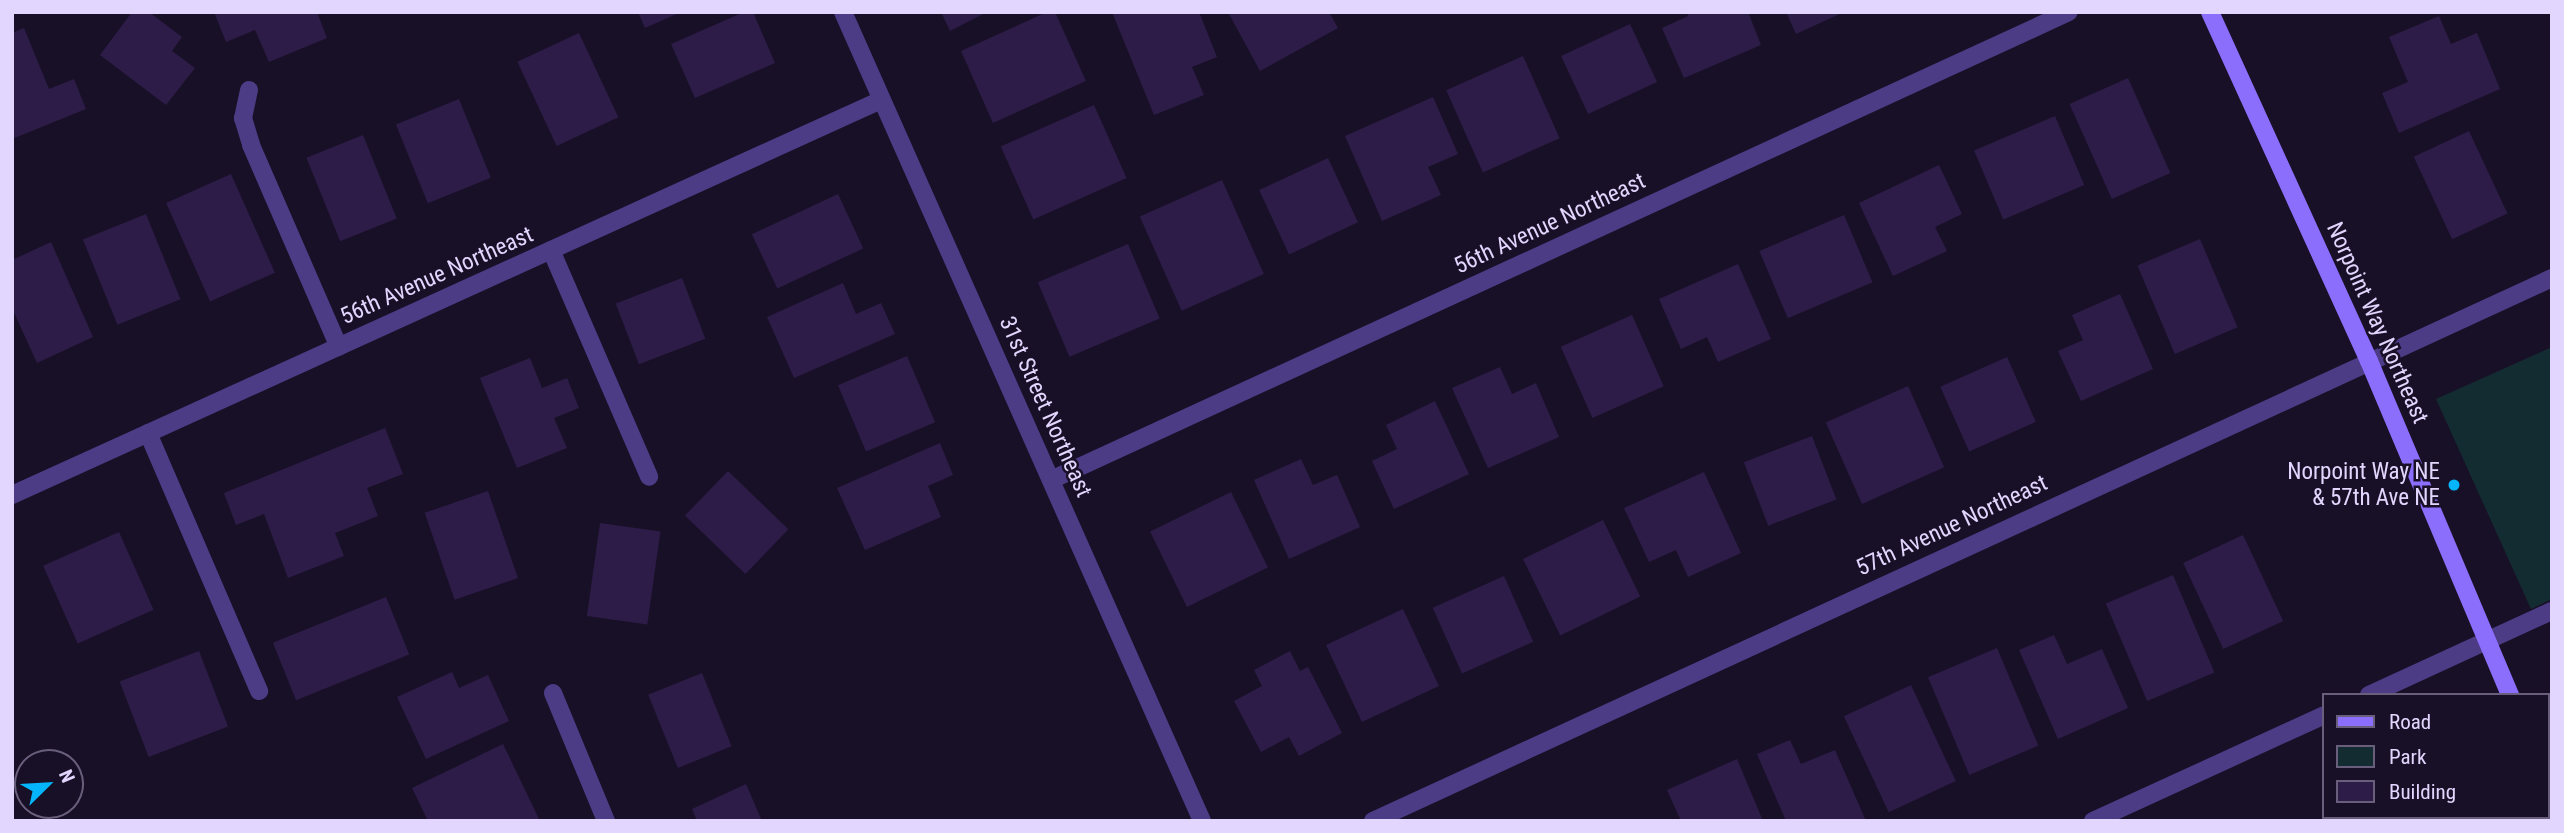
<!DOCTYPE html>
<style>
body{margin:0}
#map{position:relative;width:2564px;height:833px;overflow:hidden;background:#181027;font-family:"Roboto Condensed",sans-serif}
div>[style]{position:absolute}
.green>*{inset:0;background:#132c31}
.building>*{inset:0;background:#2d1c47;transform-origin:0 0}
.lane>*{height:18px;margin:-9px;padding:0 9px;transform-origin:9px;border-radius:9px;background:#4c3b85}
.street>*{height:18px;margin:-9px;padding:0 9px;transform-origin:9px;border-radius:9px;background:#4c3b85}
.secondary>*{height:18px;margin:-9px;padding:0 9px;transform-origin:9px;border-radius:9px;background:#8c6efd}
.dots>*{width:19px;height:19px;translate:-50% -50%;box-sizing:border-box;border:4px solid #181027;border-radius:50%}
span{translate:-50% -50%;white-space:nowrap;text-align:center;line-height:1.15;-webkit-text-stroke:5px #181027;paint-order:stroke}
.street-label{font-size:23px;color:#e2d6fe}
.poi-label{font-size:23px;color:#e2d6fe}
.right{translate:-100% -50%;text-align:right}
.frame{position:absolute;inset:0;border:14px solid #e2d6fe;pointer-events:none}
.legend{position:absolute;left:2322px;top:693px;width:228px;height:126px;box-sizing:border-box;background:#181027;border:2px solid #695f7d;margin:0;padding:9px 12px;list-style:none;font-size:21px;color:#e2d6fe}
.legend li{display:flex;align-items:center;gap:14px;height:35px}
.legend b{width:35px;border:2px solid #695f7d}
.north{position:absolute;left:14px;top:749px;width:70px;height:70px;box-sizing:border-box;background:#181027;border:2px solid #695f7d;border-radius:50%;rotate:66deg;font-size:19px;font-weight:700;line-height:28px;text-align:center;color:#e2d6fe}
.north::after{content:'';display:block;margin:auto;width:24px;height:32px;background:#05b5fb;clip-path:polygon(50% 0,100% 100%,50% 72%,0 100%)}
</style>
<div id="map">
<div class="green">
<div style="clip-path:polygon(2552px 347px,2552px 599px,2531px 609px,2436px 399px)"></div>
</div>
<div class="building">
<div style="clip-path:polygon(132px 12px,149px 12px,182px 37px,172px 51px,195px 68px,166px 105px,100px 55px)"></div>
<div style="clip-path:polygon(214px 12px,317px 12px,327px 38px,269px 62px,255px 30px,226px 42px)"></div>
<div style="clip-path:polygon(638px 12px,681px 12px,645px 28px)"></div>
<div style="clip-path:polygon(744px 12px,753px 12px,775px 63px,695px 98px,671px 44px)"></div>
<div style="clip-path:polygon(941px 12px,987px 12px,950px 31px)"></div>
<div style="clip-path:polygon(1047px 12px,1055px 12px,1086px 81px,993px 123px,961px 51px)"></div>
<div style="clip-path:polygon(1112px 12px,1199px 12px,1217px 57px,1192px 67px,1204px 95px,1154px 115px)"></div>
<div style="clip-path:polygon(1228px 12px,1329px 12px,1338px 28px,1260px 71px)"></div>
<div style="clip-path:polygon(1687px 12px,1748px 12px,1761px 45px,1684px 78px,1662px 28px,1688px 16px)"></div>
<div style="clip-path:polygon(1786px 12px,1844px 12px,1796px 34px)"></div>
<div style="clip-path:polygon(2439px 16px,2451px 44px,2477px 33px,2500px 89px,2399px 133px,2382px 93px,2408px 82px,2389px 37px)"></div>
<div style="left:1630px;top:24px;width:64px;height:76px;rotate:65deg"></div>
<div style="clip-path:polygon(24px 28px,49px 89px,74px 79px,86px 109px,12px 139px,12px 33px)"></div>
<div style="left:579px;top:33px;width:93px;height:68px;rotate:65deg"></div>
<div style="left:1523px;top:56px;width:90px;height:84px;rotate:66deg"></div>
<div style="left:2128px;top:78px;width:104px;height:64px;rotate:66deg"></div>
<div style="clip-path:polygon(1433px 97px,1458px 154px,1428px 167px,1441px 195px,1382px 221px,1345px 136px)"></div>
<div style="left:459px;top:99px;width:85px;height:68px;rotate:68deg"></div>
<div style="left:1094px;top:105px;width:80px;height:102px;rotate:66deg"></div>
<div style="left:2055px;top:116px;width:75px;height:88px;rotate:67deg"></div>
<div style="left:2469px;top:131px;width:91px;height:61px;rotate:65deg"></div>
<div style="left:363px;top:135px;width:90px;height:61px;rotate:68deg"></div>
<div style="left:1328px;top:158px;width:71px;height:76px;rotate:65deg"></div>
<div style="clip-path:polygon(1939px 165px,1962px 214px,1935px 227px,1947px 251px,1893px 276px,1859px 203px)"></div>
<div style="left:231px;top:174px;width:108px;height:71px;rotate:66deg"></div>
<div style="left:1222px;top:180px;width:103px;height:90px;rotate:66deg"></div>
<div style="left:838px;top:194px;width:60px;height:95px;rotate:65deg"></div>
<div style="left:146px;top:214px;width:92px;height:68px;rotate:68deg"></div>
<div style="left:1844px;top:215px;width:73px;height:92px;rotate:67deg"></div>
<div style="left:2200px;top:239px;width:96px;height:68px;rotate:67deg"></div>
<div style="clip-path:polygon(51px 242px,93px 337px,37px 363px,12px 308px,12px 260px)"></div>
<div style="left:1128px;top:244px;width:81px;height:98px;rotate:67deg"></div>
<div style="clip-path:polygon(1738px 264px,1771px 339px,1718px 362px,1707px 337px,1681px 349px,1659px 299px)"></div>
<div style="left:682px;top:278px;width:65px;height:71px;rotate:69deg"></div>
<div style="clip-path:polygon(843px 283px,856px 314px,881px 303px,895px 334px,794px 378px,767px 317px)"></div>
<div style="clip-path:polygon(2120px 294px,2153px 369px,2081px 401px,2058px 351px,2083px 340px,2072px 315px)"></div>
<div style="left:1632px;top:315px;width:78px;height:78px;rotate:66deg"></div>
<div style="left:907px;top:356px;width:72px;height:75px;rotate:67deg"></div>
<div style="left:2007px;top:357px;width:71px;height:73px;rotate:66deg"></div>
<div style="clip-path:polygon(530px 358px,542px 388px,567px 378px,579px 408px,554px 418px,567px 448px,517px 468px,480px 378px)"></div>
<div style="clip-path:polygon(1500px 367px,1512px 394px,1536px 383px,1559px 437px,1488px 468px,1452px 388px)"></div>
<div style="left:1908px;top:386px;width:89px;height:90px;rotate:66deg"></div>
<div style="clip-path:polygon(1435px 401px,1469px 474px,1394px 509px,1372px 461px,1397px 449px,1386px 425px)"></div>
<div style="clip-path:polygon(385px 428px,403px 474px,367px 488px,378px 516px,335px 533px,344px 556px,288px 578px,264px 514px,236px 525px,224px 493px)"></div>
<div style="left:1812px;top:436px;width:68px;height:73px;rotate:69deg"></div>
<div style="clip-path:polygon(940px 443px,953px 475px,928px 486px,941px 517px,865px 550px,837px 488px)"></div>
<div style="clip-path:polygon(1301px 459px,1313px 485px,1337px 475px,1360px 527px,1289px 559px,1254px 480px)"></div>
<div style="left:728px;top:471px;width:84px;height:62px;rotate:44deg"></div>
<div style="clip-path:polygon(1704px 472px,1741px 553px,1688px 577px,1676px 550px,1649px 562px,1624px 508px)"></div>
<div style="left:488px;top:491px;width:92px;height:67px;rotate:71deg"></div>
<div style="left:1231px;top:492px;width:84px;height:90px;rotate:64deg"></div>
<div style="left:1603px;top:520px;width:85px;height:89px;rotate:64deg"></div>
<div style="left:600px;top:523px;width:61px;height:94px;rotate:8deg"></div>
<div style="left:119px;top:532px;width:85px;height:83px;rotate:66deg"></div>
<div style="left:2243px;top:535px;width:95px;height:66px;rotate:65deg"></div>
<div style="left:2173px;top:575px;width:106px;height:73px;rotate:67deg"></div>
<div style="left:1504px;top:576px;width:72px;height:78px;rotate:66deg"></div>
<div style="left:386px;top:597px;width:62px;height:122px;rotate:68deg"></div>
<div style="left:1403px;top:609px;width:85px;height:85px;rotate:65deg"></div>
<div style="clip-path:polygon(2054px 635px,2067px 664px,2102px 649px,2128px 708px,2058px 739px,2019px 650px)"></div>
<div style="left:1997px;top:648px;width:106px;height:75px;rotate:67deg"></div>
<div style="left:199px;top:651px;width:81px;height:85px;rotate:69deg"></div>
<div style="clip-path:polygon(1290px 651px,1300px 671px,1308px 667px,1342px 733px,1299px 756px,1289px 737px,1261px 752px,1234px 701px,1262px 686px,1254px 670px)"></div>
<div style="clip-path:polygon(452px 672px,459px 688px,488px 675px,509px 721px,426px 759px,397px 697px)"></div>
<div style="left:702px;top:673px;width:79px;height:58px;rotate:68deg"></div>
<div style="left:1911px;top:685px;width:106px;height:74px;rotate:65deg"></div>
<div style="clip-path:polygon(1790px 740px,1801px 764px,1835px 750px,1866px 821px,1786px 821px,1757px 754px)"></div>
<div style="clip-path:polygon(503px 744px,540px 821px,428px 821px,412px 788px)"></div>
<div style="clip-path:polygon(1737px 759px,1763px 821px,1681px 821px,1667px 790px)"></div>
<div style="clip-path:polygon(746px 784px,762px 821px,697px 821px,692px 809px)"></div>
<div style="clip-path:polygon(2343px 817px,2385px 817px,2387px 821px,2335px 821px)"></div>
</div>
<div class="lane">
<div style="left:249px;top:90px;width:29px;rotate:102deg"></div>
<div style="left:243px;top:118px;width:28px;rotate:73deg"></div>
<div style="left:251px;top:145px;width:220px;rotate:66.5deg"></div>
<div style="left:551px;top:250px;width:247px;rotate:66.6deg"></div>
<div style="left:148px;top:433px;width:281px;rotate:66.7deg"></div>
<div style="left:553px;top:693px;width:139px;rotate:67.5deg"></div>
<div style="left:2369px;top:695px;width:201px;rotate:-24.7deg"></div>
<div style="left:2093px;top:821px;width:254px;rotate:-24.6deg"></div>
</div>
<div class="street">
<div style="left:843px;top:12px;width:885px;rotate:66.07deg"></div>
<div style="left:1051px;top:480px;width:1120px;rotate:-24.69deg"></div>
<div style="left:12px;top:495px;width:955px;rotate:-24.44deg"></div>
<div style="left:1373px;top:821px;width:1298px;rotate:-24.73deg"></div>
</div>
<div class="secondary">
<div style="left:2210px;top:12px;width:384px;rotate:65.5deg"></div>
<div style="left:2369px;top:361px;width:363px;rotate:67.1deg"></div>
<div style="left:2548px;top:786px;width:9px;rotate:63deg"></div>
</div>
<div class="dots">
<div style="left:2454px;top:485px;background:#05b5fb"></div>
</div>
<div class="street-label">
<span style="left:1550px;top:224px;rotate:-25deg">56th Avenue Northeast</span>
<span style="left:437px;top:276px;rotate:-24deg">56th Avenue Northeast</span>
<span style="left:2377px;top:323px;rotate:66deg">Norpoint Way Northeast</span>
<span style="left:1045px;top:407px;rotate:66deg">31st Street Northeast</span>
<span style="left:1952px;top:526px;rotate:-25deg">57th Avenue Northeast</span>
</div>
<div class="poi-label">
<span class="right" style="left:2440px;top:485px">Norpoint Way NE<br>&amp; 57th Ave NE</span>
</div>
<div class="frame"></div>
<ul class="legend">
<li><b style="height:9px;background:#8c6efd"></b>Road</li>
<li><b style="height:19px;background:#132c31"></b>Park</li>
<li><b style="height:19px;background:#2d1c47"></b>Building</li>
</ul>
<div class="north">N</div>
</div>
